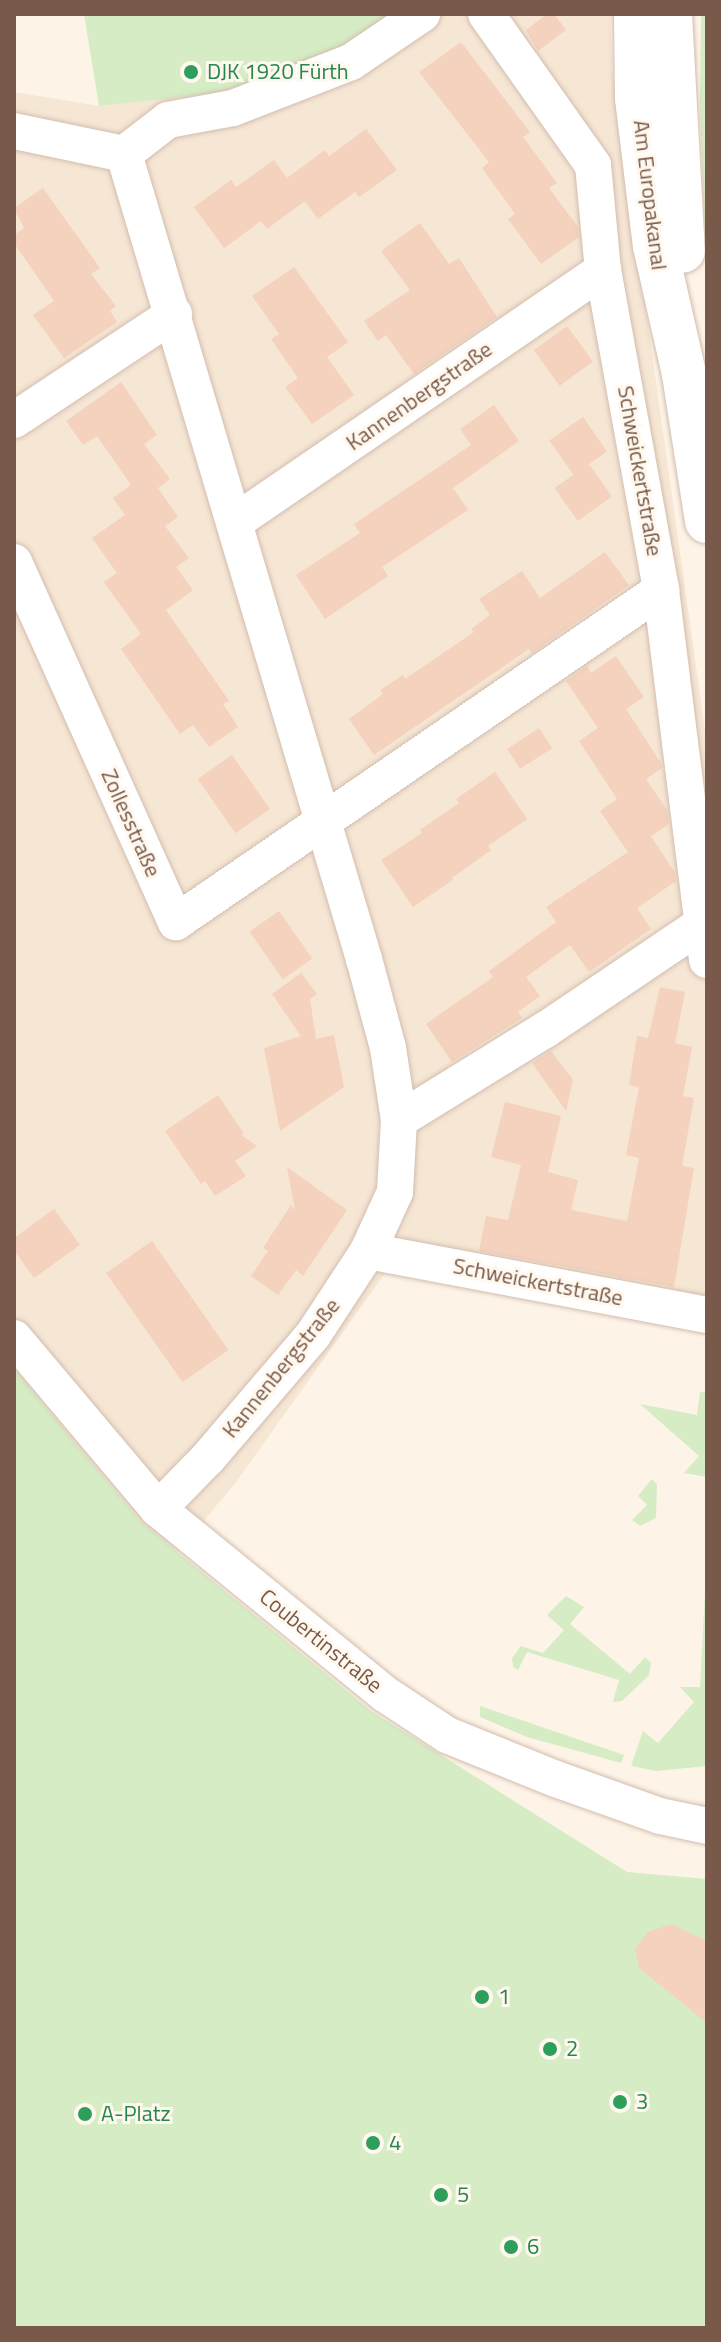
<!DOCTYPE html>
<meta charset="utf-8">
<style>
body{margin:0}
#map{position:relative;width:721px;height:2342px;overflow:hidden;background:#fdf4e7;font-family:"Titillium Web",sans-serif}
div>[style]{position:absolute}
.residential>*{inset:0;background:#f6e6d4}
.green>*{inset:0;background:#d5ecc4}
.building>*{inset:0;background:#f4d2bd;transform-origin:0 0}
.roads{filter:drop-shadow(0 0 2px #d3bdae) drop-shadow(0 0 2px #d3bdae)}
.street>*{height:36px;margin:-18px;padding:0 18px;transform-origin:18px;border-radius:18px;background:#fff}
.secondary>*{height:44px;margin:-22px;padding:0 22px;transform-origin:22px;border-radius:22px;background:#fff}
.dots>*{width:22px;height:22px;translate:-50% -50%;box-sizing:border-box;border:4px solid #fff8ee;border-radius:50%}
span{translate:-50% -50%;white-space:nowrap;text-align:center;line-height:1.15;-webkit-text-stroke:6px #fff8ee;paint-order:stroke}
.leisure-label{font-size:22px;color:#27864d}
.left{translate:0 -50%;text-align:left}
.street-label{font-size:22px;color:#795949}
.frame{position:absolute;inset:0;border:16px solid #795949;pointer-events:none}
</style>
<div id="map">
<div class="residential">
<div style="clip-path:polygon(407px 14px,610px 14px,612px 70px,707px 744px,707px 1328px,386px 1272px,236px 1482px,178px 1552px,141px 1522px,14px 1369px,14px 92px,99px 106px)"></div>
</div>
<div class="green">
<div style="clip-path:polygon(84px 14px,407px 14px,349px 53px,228px 92px,99px 106px)"></div>
<div style="clip-path:polygon(701px 14px,707px 14px,707px 317px,700px 98px)"></div>
<div style="clip-path:polygon(14px 1369px,141px 1522px,371px 1711px,627px 1872px,707px 1879px,707px 2328px,14px 2328px)"></div>
<div style="clip-path:polygon(700px 1392px,707px 1393px,707px 1477px,684px 1473px,699px 1456px,640px 1404px,697px 1415px)"></div>
<div style="clip-path:polygon(652px 1479px,657px 1485px,656px 1518px,640px 1526px,632px 1520px,647px 1505px,638px 1496px)"></div>
<div style="clip-path:polygon(707px 1555px,707px 1766px,656px 1771px,631px 1766px,643px 1731px,658px 1743px,694px 1702px,680px 1687px,700px 1687px)"></div>
<div style="clip-path:polygon(566px 1596px,584px 1607px,570px 1624px,630px 1674px,645px 1657px,651px 1663px,649px 1675px,622px 1701px,613px 1702px,619px 1680px,527px 1652px,518px 1670px,513px 1667px,512px 1658px,521px 1646px,543px 1653px,564px 1630px,547px 1615px)"></div>
<div style="clip-path:polygon(480px 1706px,624px 1755px,621px 1763px,527px 1737px,480px 1717px)"></div>
</div>
<div class="building">
<div style="clip-path:polygon(547px 14px,554px 14px,566px 30px,538px 51px,526px 30px)"></div>
<div style="clip-path:polygon(461px 42px,530px 132px,523px 137px,557px 183px,549px 188px,578px 227px,579px 237px,541px 264px,508px 219px,515px 214px,482px 168px,489px 162px,419px 72px)"></div>
<div style="clip-path:polygon(366px 129px,397px 170px,359px 197px,355px 192px,318px 219px,305px 201px,267px 229px,261px 221px,224px 248px,194px 207px,231px 180px,236px 187px,274px 160px,287px 178px,325px 150px,329px 156px)"></div>
<div style="clip-path:polygon(43px 188px,100px 268px,91px 274px,116px 306px,110px 311px,117px 322px,64px 358px,33px 315px,54px 301px,14px 243px,14px 235px,24px 228px,14px 208px)"></div>
<div style="clip-path:polygon(420px 223px,449px 264px,459px 258px,497px 317px,414px 374px,386px 335px,378px 341px,364px 321px,410px 290px,381px 251px)"></div>
<div style="clip-path:polygon(294px 267px,348px 342px,327px 357px,354px 395px,312px 424px,285px 387px,298px 378px,271px 339px,279px 334px,252px 296px)"></div>
<div style="left:567px;top:326px;width:44px;height:41px;rotate:54deg"></div>
<div style="clip-path:polygon(121px 382px,157px 435px,144px 444px,170px 479px,158px 488px,178px 517px,165px 526px,189px 558px,176px 567px,193px 590px,166px 610px,229px 701px,223px 704px,238px 727px,209px 747px,193px 725px,180px 734px,121px 649px,141px 634px,104px 582px,117px 573px,92px 538px,125px 515px,113px 498px,131px 485px,97px 436px,83px 445px,66px 421px)"></div>
<div style="clip-path:polygon(494px 405px,519px 441px,453px 488px,468px 510px,382px 567px,388px 576px,325px 619px,296px 575px,360px 533px,354px 524px,471px 445px,460px 429px)"></div>
<div style="left:583px;top:417px;width:42px;height:41px;rotate:55deg"></div>
<div style="left:589px;top:464px;width:40px;height:42px;rotate:55deg"></div>
<div style="clip-path:polygon(605px 552px,629px 585px,532px 653px,529px 649px,374px 755px,349px 719px,383px 694px,380px 690px,403px 675px,405px 679px,474px 632px,471px 629px,490px 615px,479px 599px,522px 571px,540px 598px)"></div>
<div style="clip-path:polygon(616px 656px,644px 697px,626px 709px,661px 763px,662px 768px,646px 779px,667px 810px,669px 824px,651px 836px,675px 873px,676px 881px,637px 908px,651px 929px,589px 972px,570px 945px,526px 977px,540px 996px,518px 1012px,522px 1018px,452px 1062px,426px 1024px,493px 977px,489px 971px,556px 922px,546px 907px,628px 852px,600px 811px,617px 799px,579px 741px,598px 728px,566px 681px,587px 666px,591px 673px)"></div>
<div style="left:539px;top:728px;width:24px;height:38px;rotate:57deg"></div>
<div style="left:232px;top:755px;width:66px;height:42px;rotate:55deg"></div>
<div style="clip-path:polygon(495px 772px,527px 819px,488px 846px,491px 850px,452px 878px,453px 880px,413px 907px,381px 860px,422px 833px,420px 830px,459px 803px,456px 799px)"></div>
<div style="left:279px;top:911px;width:58px;height:36px;rotate:55deg"></div>
<div style="clip-path:polygon(301px 973px,317px 994px,310px 999px,316px 1039px,334px 1035px,344px 1087px,280px 1131px,264px 1048px,301px 1036px,272px 994px)"></div>
<div style="clip-path:polygon(660px 987px,685px 992px,675px 1043px,692px 1047px,683px 1096px,694px 1098px,682px 1166px,694px 1168px,674px 1287px,479px 1251px,486px 1216px,508px 1220px,521px 1165px,491px 1157px,505px 1102px,561px 1116px,548px 1172px,578px 1180px,571px 1210px,627px 1221px,639px 1158px,626px 1155px,639px 1087px,629px 1085px,637px 1036px,648px 1038px)"></div>
<div style="clip-path:polygon(551px 1051px,573px 1080px,566px 1111px,532px 1063px)"></div>
<div style="clip-path:polygon(218px 1095px,244px 1134px,241px 1135px,257px 1146px,235px 1161px,246px 1176px,215px 1196px,205px 1181px,201px 1184px,165px 1131px)"></div>
<div style="clip-path:polygon(287px 1167px,347px 1210px,303px 1276px,296px 1270px,278px 1295px,251px 1276px,268px 1251px,263px 1248px,291px 1205px,295px 1210px)"></div>
<div style="clip-path:polygon(54px 1209px,80px 1245px,34px 1278px,14px 1250px,14px 1238px)"></div>
<div style="left:152px;top:1241px;width:133px;height:56px;rotate:55deg"></div>
<div style="clip-path:polygon(671px 1924px,707px 1941px,707px 2023px,639px 1968px,635px 1948px,648px 1932px)"></div>
</div>
<div class="roads">
<div class="street">
<div style="left:486px;top:14px;width:185px;rotate:54.7deg"></div>
<div style="left:593px;top:165px;width:105px;rotate:84.6deg"></div>
<div style="left:603px;top:270px;width:325px;rotate:79.7deg"></div>
<div style="left:661px;top:590px;width:373px;rotate:82.9deg"></div>
<div style="left:14px;top:131px;width:112px;rotate:11.8deg"></div>
<div style="left:124px;top:154px;width:56px;rotate:-37.7deg"></div>
<div style="left:168px;top:120px;width:66px;rotate:-10.5deg"></div>
<div style="left:233px;top:108px;width:127px;rotate:-21.3deg"></div>
<div style="left:351px;top:62px;width:86px;rotate:-34.1deg"></div>
<div style="left:124px;top:154px;width:840px;rotate:73.4deg"></div>
<div style="left:364px;top:959px;width:92px;rotate:74.9deg"></div>
<div style="left:388px;top:1048px;width:73px;rotate:81.3deg"></div>
<div style="left:399px;top:1120px;width:72px;rotate:93.2deg"></div>
<div style="left:395px;top:1192px;width:65px;rotate:114.6deg"></div>
<div style="left:368px;top:1251px;width:100px;rotate:123.2deg"></div>
<div style="left:313px;top:1335px;width:162px;rotate:130.5deg"></div>
<div style="left:208px;top:1458px;width:71px;rotate:134.4deg"></div>
<div style="left:14px;top:420px;width:192px;rotate:-33.5deg"></div>
<div style="left:235px;top:522px;width:446px;rotate:-34.4deg"></div>
<div style="left:14px;top:562px;width:395px;rotate:65.8deg"></div>
<div style="left:176px;top:922px;width:588px;rotate:-34.39deg"></div>
<div style="left:399px;top:1120px;width:172px;rotate:-31.7deg"></div>
<div style="left:545px;top:1030px;width:189px;rotate:-34deg"></div>
<div style="left:368px;top:1251px;width:345px;rotate:10.7deg"></div>
<div style="left:14px;top:1338px;width:224px;rotate:49.9deg"></div>
<div style="left:158px;top:1509px;width:293px;rotate:39.2deg"></div>
<div style="left:385px;top:1694px;width:74px;rotate:33.5deg"></div>
<div style="left:447px;top:1735px;width:118px;rotate:22deg"></div>
<div style="left:556px;top:1779px;width:110px;rotate:19.6deg"></div>
<div style="left:660px;top:1816px;width:48px;rotate:12deg"></div>
</div>
<div class="secondary">
<div style="left:636px;top:14px;width:84px;rotate:89.3deg"></div>
<div style="left:637px;top:98px;width:149px;rotate:83.1deg"></div>
<div style="left:655px;top:246px;width:131px;rotate:77.2deg"></div>
<div style="left:684px;top:374px;width:149px;rotate:81.1deg"></div>
<div style="left:670px;top:14px;width:237px;rotate:86.9deg"></div>
</div>
</div>
<div class="dots">
<div style="left:191px;top:72px;background:#2e9e5b"></div>
<div style="left:482px;top:1997px;background:#2e9e5b"></div>
<div style="left:550px;top:2049px;background:#2e9e5b"></div>
<div style="left:620px;top:2102px;background:#2e9e5b"></div>
<div style="left:85px;top:2114px;background:#2e9e5b"></div>
<div style="left:373px;top:2143px;background:#2e9e5b"></div>
<div style="left:441px;top:2195px;background:#2e9e5b"></div>
<div style="left:511px;top:2247px;background:#2e9e5b"></div>
</div>
<div class="leisure-label">
<span class="left" style="left:207px;top:72px">DJK 1920 Fürth</span>
<span class="left" style="left:498px;top:1997px">1</span>
<span class="left" style="left:566px;top:2049px">2</span>
<span class="left" style="left:636px;top:2102px">3</span>
<span class="left" style="left:101px;top:2114px">A-Platz</span>
<span class="left" style="left:389px;top:2143px">4</span>
<span class="left" style="left:457px;top:2195px">5</span>
<span class="left" style="left:527px;top:2247px">6</span>
</div>
<div class="street-label">
<span style="left:650px;top:195px;rotate:83deg">Am Europakanal</span>
<span style="left:419px;top:396px;rotate:-35deg">Kannenbergstraße</span>
<span style="left:640px;top:471px;rotate:80deg">Schweickertstraße</span>
<span style="left:131px;top:823px;rotate:66deg">Zollesstraße</span>
<span style="left:538px;top:1282px;rotate:11deg">Schweickertstraße</span>
<span style="left:281px;top:1368px;rotate:-51deg">Kannenbergstraße</span>
<span style="left:321px;top:1641px;rotate:39deg">Coubertinstraße</span>
</div>
<div class="frame"></div>
</div>
